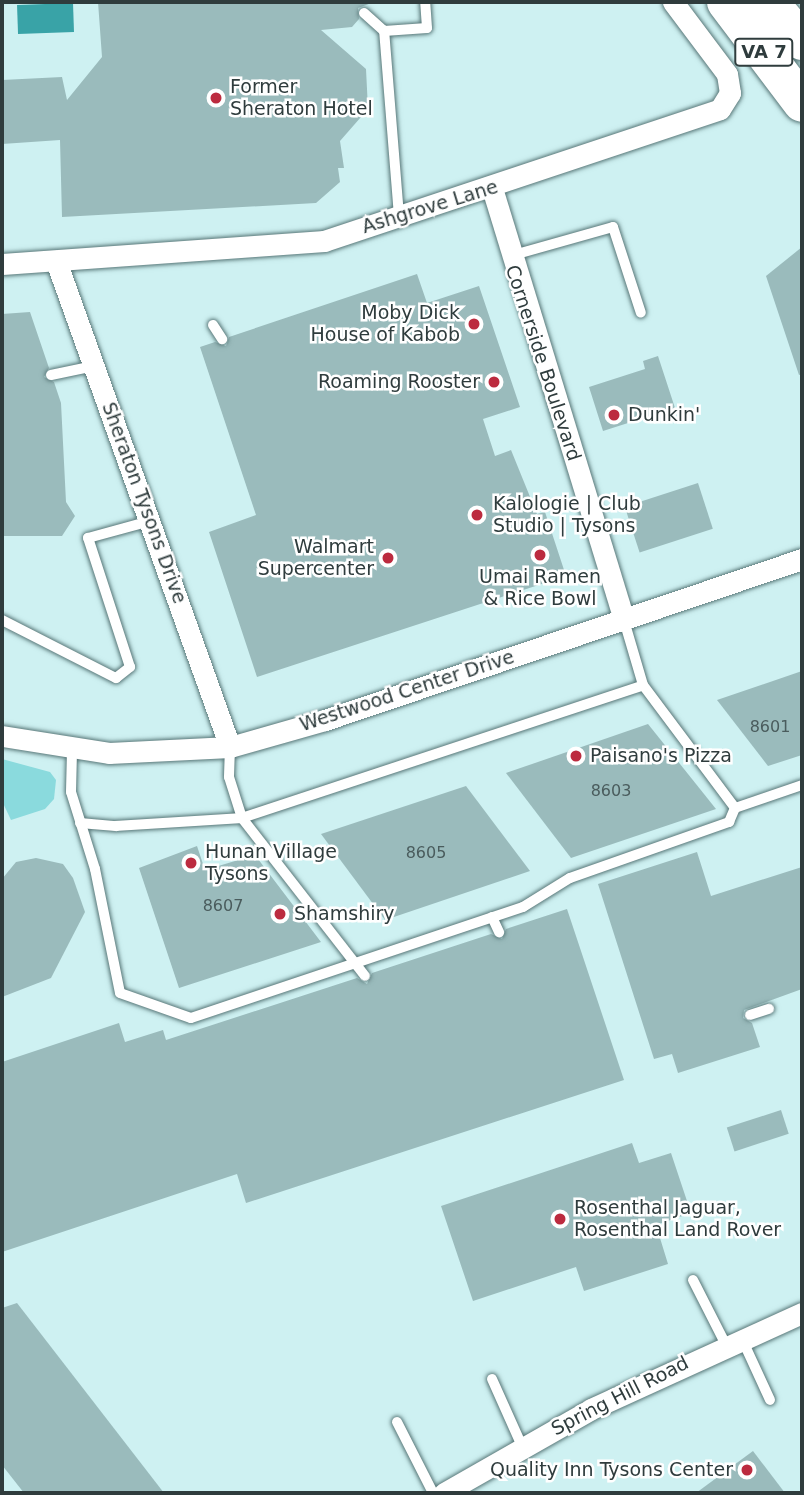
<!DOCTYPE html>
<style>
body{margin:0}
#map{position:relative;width:804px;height:1495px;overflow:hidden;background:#cef1f2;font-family:"DejaVu Sans",sans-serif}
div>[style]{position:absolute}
.green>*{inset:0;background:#8adadd}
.water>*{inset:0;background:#39a3a7;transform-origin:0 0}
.building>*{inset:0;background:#9abbbc;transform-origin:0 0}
.roads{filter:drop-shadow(0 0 2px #587778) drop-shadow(0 0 2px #587778)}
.lane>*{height:10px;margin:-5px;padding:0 5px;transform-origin:5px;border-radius:5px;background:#fff}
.street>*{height:21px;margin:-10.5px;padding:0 10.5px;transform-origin:10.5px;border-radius:10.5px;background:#fff}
.highway>*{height:38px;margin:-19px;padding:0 19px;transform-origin:19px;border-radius:19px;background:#fff}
.dots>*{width:19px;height:19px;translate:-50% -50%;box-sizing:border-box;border:4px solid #fff;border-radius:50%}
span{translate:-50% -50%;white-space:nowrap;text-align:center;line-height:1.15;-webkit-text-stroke:5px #fff;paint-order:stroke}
.number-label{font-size:16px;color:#4a5c5d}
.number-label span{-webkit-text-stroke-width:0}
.shield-label span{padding:2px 5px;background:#fff;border:2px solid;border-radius:5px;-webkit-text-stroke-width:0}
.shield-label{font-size:18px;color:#2f3c3d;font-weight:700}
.poi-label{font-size:19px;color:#2f3c3d}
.left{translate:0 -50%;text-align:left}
.right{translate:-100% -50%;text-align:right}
.street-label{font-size:19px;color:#2f3c3d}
.frame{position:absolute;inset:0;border:4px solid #2f3c3d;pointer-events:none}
</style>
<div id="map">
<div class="green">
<div style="clip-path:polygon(2px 759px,50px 772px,56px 780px,54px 799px,45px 809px,11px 820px,2px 801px)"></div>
</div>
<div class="water">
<div style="left:73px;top:3px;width:29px;height:56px;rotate:88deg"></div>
</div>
<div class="building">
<div style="clip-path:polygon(98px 2px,374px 2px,358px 8px,359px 19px,352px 27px,321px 30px,366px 69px,368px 109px,340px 141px,344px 168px,338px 168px,340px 182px,316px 203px,62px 217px,60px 140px,2px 144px,2px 80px,62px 77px,67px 100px,102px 57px)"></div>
<div style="clip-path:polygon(802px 247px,802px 374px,799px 375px,766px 276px)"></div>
<div style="clip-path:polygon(417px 274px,427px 303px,479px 286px,520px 407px,483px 419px,495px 456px,511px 450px,537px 514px,545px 512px,566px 576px,257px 677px,209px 532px,256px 515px,200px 347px,215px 342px,226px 346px,229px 337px)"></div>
<div style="clip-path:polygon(30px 312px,49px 368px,44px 377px,54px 382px,61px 403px,66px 502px,75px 516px,62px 536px,2px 536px,2px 314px)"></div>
<div style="clip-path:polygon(658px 356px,675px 408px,603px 431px,589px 387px,645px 369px,643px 361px)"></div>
<div style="left:698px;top:483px;width:48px;height:77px;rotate:72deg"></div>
<div style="clip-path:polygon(802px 671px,802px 755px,768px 766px,717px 700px)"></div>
<div style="clip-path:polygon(648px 724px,716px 809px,571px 858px,506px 773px)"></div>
<div style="clip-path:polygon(466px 786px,530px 871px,385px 920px,321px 834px)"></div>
<div style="clip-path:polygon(197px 846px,205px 870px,255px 855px,321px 942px,179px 988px,139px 868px)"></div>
<div style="clip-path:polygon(697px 852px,711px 896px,802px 867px,802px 989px,744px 1010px,743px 1018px,752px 1023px,760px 1047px,678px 1073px,672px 1054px,654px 1059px,598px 884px)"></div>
<div style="clip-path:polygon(36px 858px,63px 864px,73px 878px,85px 912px,51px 978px,2px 997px,2px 879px,16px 862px)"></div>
<div style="clip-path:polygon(567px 909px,624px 1080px,246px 1203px,237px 1174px,2px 1252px,2px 1062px,119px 1023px,125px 1042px,163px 1030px,166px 1040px,357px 978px,367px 984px,372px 973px,491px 934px,502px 939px,506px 929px)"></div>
<div style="left:781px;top:1110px;width:25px;height:57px;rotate:72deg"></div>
<div style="clip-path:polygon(632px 1143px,639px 1163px,671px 1153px,691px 1213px,656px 1225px,668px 1264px,584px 1291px,576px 1267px,473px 1301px,441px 1206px)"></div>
<div style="clip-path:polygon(17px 1303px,164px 1493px,24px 1493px,2px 1465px,2px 1308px)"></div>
<div style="clip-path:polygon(753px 1451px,785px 1493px,696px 1493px)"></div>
</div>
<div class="roads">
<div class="lane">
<div style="left:364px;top:13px;width:27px;rotate:42deg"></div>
<div style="left:399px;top:216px;width:186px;rotate:-94.6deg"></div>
<div style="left:384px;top:31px;width:43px;rotate:-4deg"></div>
<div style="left:427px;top:28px;width:26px;rotate:-94deg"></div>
<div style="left:510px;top:256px;width:107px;rotate:-15.7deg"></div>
<div style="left:613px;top:227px;width:90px;rotate:72deg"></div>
<div style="left:213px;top:325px;width:17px;rotate:57deg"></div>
<div style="left:51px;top:375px;width:44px;rotate:-11.8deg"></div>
<div style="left:623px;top:617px;width:71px;rotate:73.6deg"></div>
<div style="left:643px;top:685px;width:154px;rotate:53.2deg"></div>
<div style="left:2px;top:620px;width:128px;rotate:27deg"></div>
<div style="left:116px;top:678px;width:18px;rotate:-38deg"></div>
<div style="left:130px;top:667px;width:136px;rotate:-108deg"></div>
<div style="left:88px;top:538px;width:64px;rotate:-15.3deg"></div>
<div style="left:230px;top:747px;width:30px;rotate:92deg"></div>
<div style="left:229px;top:777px;width:43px;rotate:72.4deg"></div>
<div style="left:242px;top:818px;width:200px;rotate:52.1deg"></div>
<div style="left:72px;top:751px;width:41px;rotate:91.4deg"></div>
<div style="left:71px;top:792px;width:81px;rotate:72.7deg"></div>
<div style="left:95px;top:869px;width:126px;rotate:78.6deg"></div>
<div style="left:120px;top:993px;width:75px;rotate:19.4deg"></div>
<div style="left:191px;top:1018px;width:350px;rotate:-18.5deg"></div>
<div style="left:523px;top:907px;width:55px;rotate:-31.7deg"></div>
<div style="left:570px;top:878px;width:169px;rotate:-19.4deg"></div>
<div style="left:729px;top:822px;width:15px;rotate:-67deg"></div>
<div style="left:735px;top:808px;width:71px;rotate:-18.9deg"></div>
<div style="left:80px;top:823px;width:36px;rotate:5deg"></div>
<div style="left:116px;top:826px;width:126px;rotate:-3.6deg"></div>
<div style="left:242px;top:818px;width:422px;rotate:-18.3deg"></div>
<div style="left:492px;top:917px;width:17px;rotate:65deg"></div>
<div style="left:750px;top:1015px;width:20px;rotate:-18deg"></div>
<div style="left:693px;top:1280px;width:73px;rotate:63.1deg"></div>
<div style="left:742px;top:1339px;width:67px;rotate:65.3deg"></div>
<div style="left:492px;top:1379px;width:73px;rotate:65.9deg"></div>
<div style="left:397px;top:1422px;width:80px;rotate:63.1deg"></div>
</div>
<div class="street">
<div style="left:492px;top:188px;width:449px;rotate:73deg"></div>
<div style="left:56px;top:261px;width:516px;rotate:70.3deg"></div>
<div style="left:2px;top:264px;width:323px;rotate:-4.1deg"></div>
<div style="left:324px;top:241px;width:417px;rotate:-18.4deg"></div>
<div style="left:720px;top:109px;width:19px;rotate:-58deg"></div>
<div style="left:730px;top:93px;width:19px;rotate:-99deg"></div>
<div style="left:727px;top:74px;width:90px;rotate:-126.9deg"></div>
<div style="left:2px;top:736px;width:108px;rotate:9deg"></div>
<div style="left:109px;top:753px;width:121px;rotate:-2.8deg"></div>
<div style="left:230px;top:747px;width:99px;rotate:-15.9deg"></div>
<div style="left:325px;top:720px;width:503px;rotate:-18.65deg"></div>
<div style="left:444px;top:1493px;width:169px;rotate:-29.7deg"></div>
<div style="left:591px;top:1409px;width:232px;rotate:-24.5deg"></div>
</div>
<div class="highway">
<div style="left:726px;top:2px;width:126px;rotate:53deg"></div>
<div style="left:769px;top:2px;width:51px;rotate:49.8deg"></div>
</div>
</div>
<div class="dots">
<div style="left:216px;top:98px;background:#bc2b3f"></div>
<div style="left:474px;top:324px;background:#bc2b3f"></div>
<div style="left:494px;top:382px;background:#bc2b3f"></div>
<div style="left:614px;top:415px;background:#bc2b3f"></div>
<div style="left:477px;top:515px;background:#bc2b3f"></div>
<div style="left:540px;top:555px;background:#bc2b3f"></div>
<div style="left:388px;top:558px;background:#bc2b3f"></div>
<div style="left:576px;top:756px;background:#bc2b3f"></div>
<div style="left:191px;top:863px;background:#bc2b3f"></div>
<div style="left:280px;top:914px;background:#bc2b3f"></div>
<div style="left:560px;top:1219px;background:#bc2b3f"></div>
<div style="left:747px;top:1470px;background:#bc2b3f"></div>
</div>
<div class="number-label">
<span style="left:770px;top:727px">8601</span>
<span style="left:611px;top:791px">8603</span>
<span style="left:426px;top:853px">8605</span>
<span style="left:223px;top:906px">8607</span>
</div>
<div class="shield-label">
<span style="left:764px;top:52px">VA 7</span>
</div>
<div class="poi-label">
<span class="left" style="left:230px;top:98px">Former<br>Sheraton Hotel</span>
<span class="right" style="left:460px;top:324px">Moby Dick<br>House of Kabob</span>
<span class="right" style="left:480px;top:382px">Roaming Rooster</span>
<span class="left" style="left:628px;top:415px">Dunkin'</span>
<span class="left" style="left:493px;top:515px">Kalologie | Club<br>Studio | Tysons</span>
<span class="right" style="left:374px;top:558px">Walmart<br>Supercenter</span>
<span style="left:540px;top:588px">Umai Ramen<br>&amp; Rice Bowl</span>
<span class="left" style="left:590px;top:756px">Paisano's Pizza</span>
<span class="left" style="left:205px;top:863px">Hunan Village<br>Tysons</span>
<span class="left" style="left:294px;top:914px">Shamshiry</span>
<span class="left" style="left:574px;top:1219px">Rosenthal Jaguar,<br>Rosenthal Land Rover</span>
<span class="right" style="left:733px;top:1470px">Quality Inn Tysons Center</span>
</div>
<div class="street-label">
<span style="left:430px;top:207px;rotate:-17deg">Ashgrove Lane</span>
<span style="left:543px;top:363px;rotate:72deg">Cornerside Boulevard</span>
<span style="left:144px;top:503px;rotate:70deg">Sheraton Tysons Drive</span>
<span style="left:407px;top:691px;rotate:-18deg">Westwood Center Drive</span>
<span style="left:620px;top:1396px;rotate:-27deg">Spring Hill Road</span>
</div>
<div class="frame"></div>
</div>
